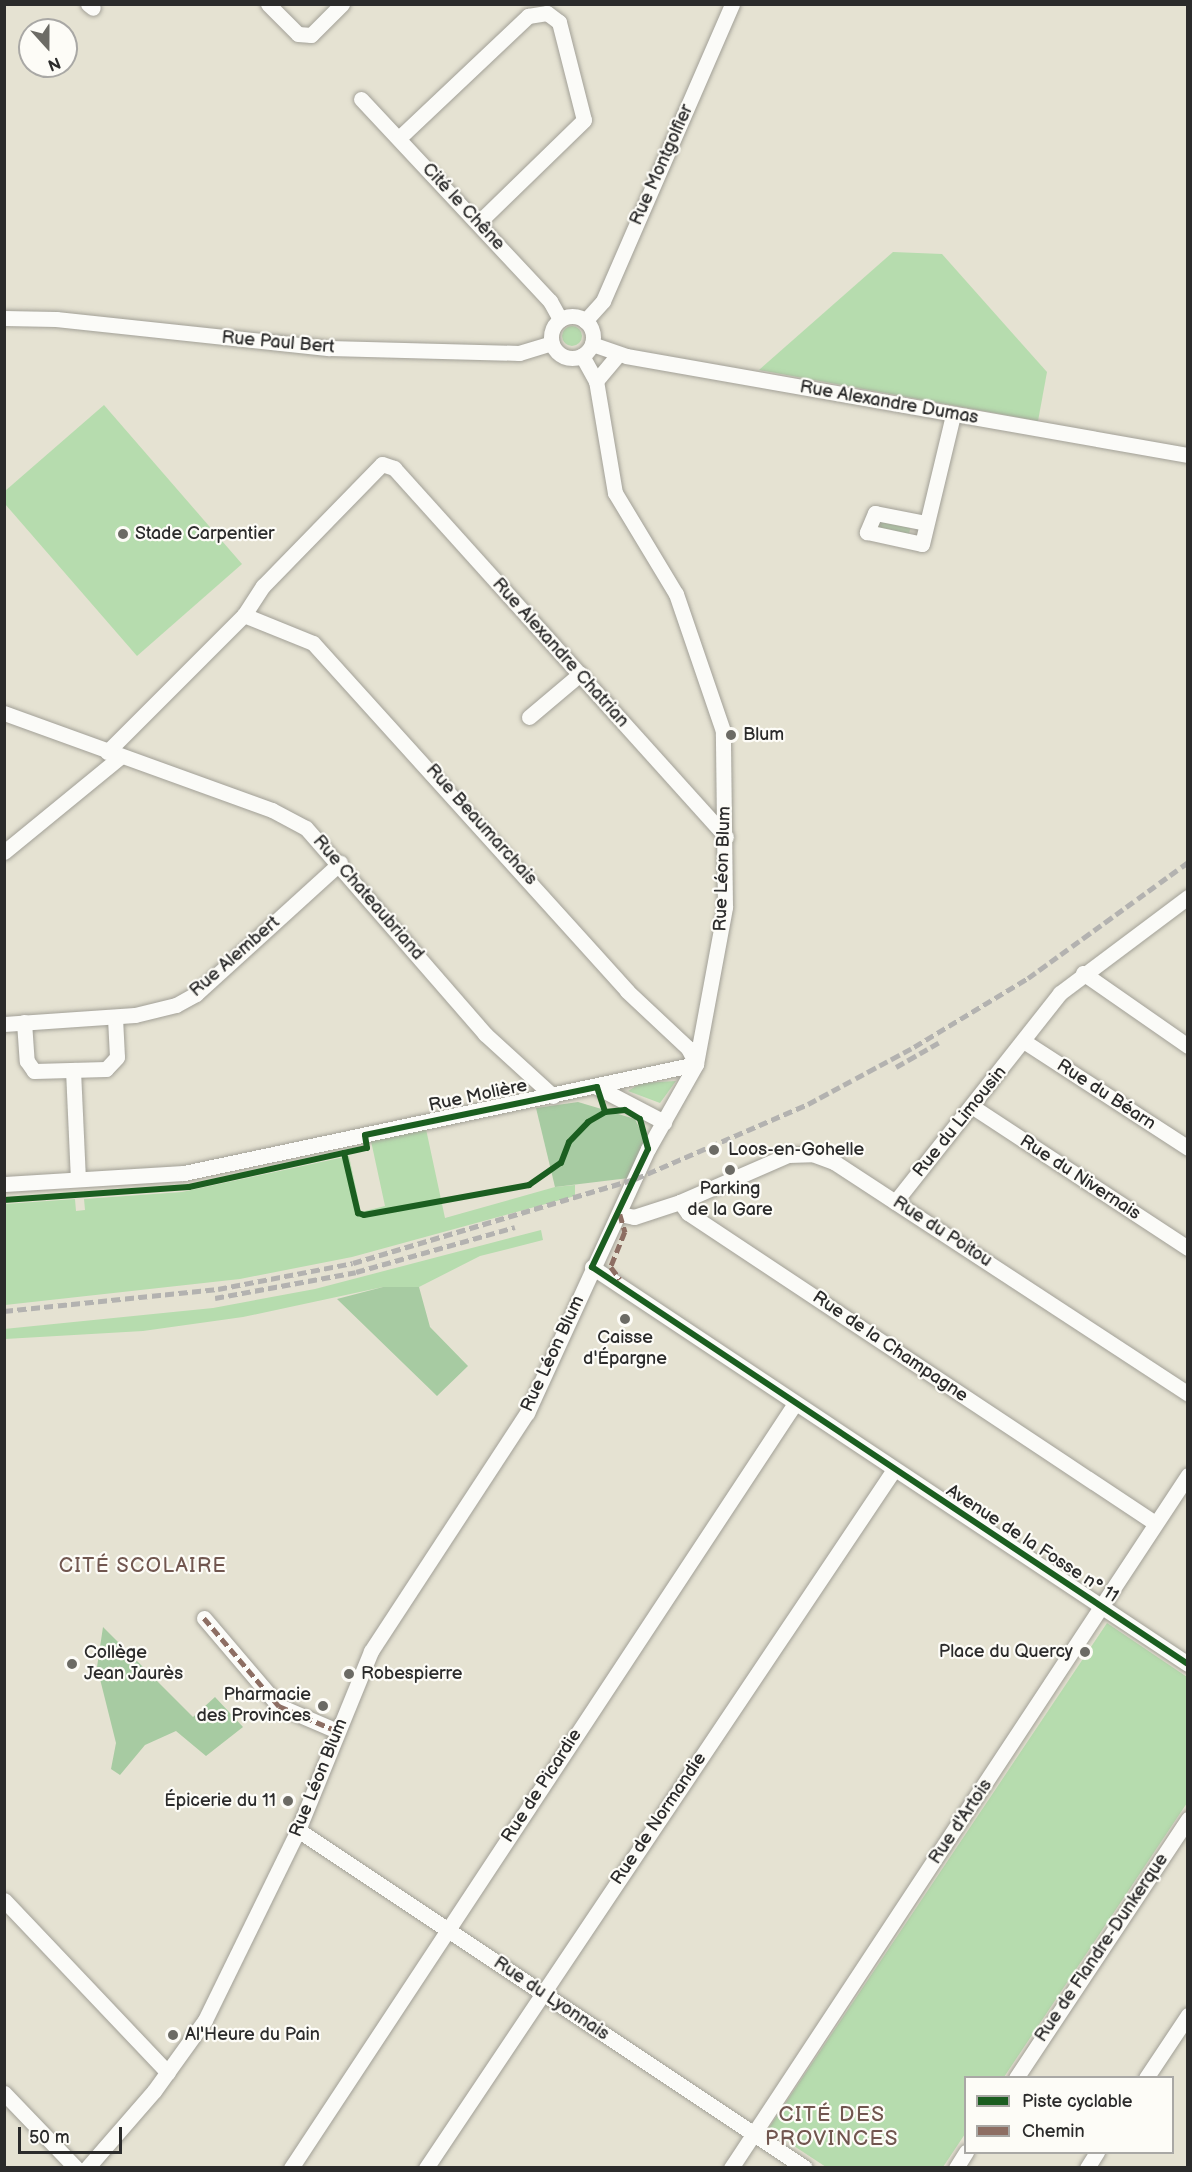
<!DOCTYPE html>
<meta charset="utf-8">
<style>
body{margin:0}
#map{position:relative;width:1192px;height:2172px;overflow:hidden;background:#e5e2d2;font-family:"Balsamiq Sans",sans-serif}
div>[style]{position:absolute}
.green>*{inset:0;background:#b6dcae;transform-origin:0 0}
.round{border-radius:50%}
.forest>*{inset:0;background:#a7cba2}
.roads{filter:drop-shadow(0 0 2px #a2a097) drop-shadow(0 0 2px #a2a097)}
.minor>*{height:15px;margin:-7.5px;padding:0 7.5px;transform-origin:7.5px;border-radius:7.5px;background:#fbfbf8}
.minor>.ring{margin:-7.5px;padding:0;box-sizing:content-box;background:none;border:15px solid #fbfbf8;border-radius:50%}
.rail>*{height:4.5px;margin-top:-2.25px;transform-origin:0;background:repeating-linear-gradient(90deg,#b3b2b0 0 9px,transparent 0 13.5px)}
.quiet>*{height:4.5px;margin-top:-2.25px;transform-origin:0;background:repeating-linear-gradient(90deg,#8d6e63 0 9px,transparent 0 13.5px)}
.cycleway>*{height:6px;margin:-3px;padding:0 3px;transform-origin:3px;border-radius:3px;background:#1b5e20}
.dots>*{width:16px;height:16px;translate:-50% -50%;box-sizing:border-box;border:3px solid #fdfcf7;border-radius:50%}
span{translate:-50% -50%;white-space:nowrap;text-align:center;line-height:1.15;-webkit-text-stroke:4.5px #fdfcf7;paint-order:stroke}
.street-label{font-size:18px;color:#2b2b2b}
.poi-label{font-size:18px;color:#2b2b2b}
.left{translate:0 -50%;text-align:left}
.right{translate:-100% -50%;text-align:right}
.neighbourhood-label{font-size:20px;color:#71564f;letter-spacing:1.5px}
.quarter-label{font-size:21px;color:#71564f;letter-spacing:1.5px}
.frame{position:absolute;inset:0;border:6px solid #2b2b2b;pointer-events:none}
.legend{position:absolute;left:964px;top:2076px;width:210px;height:78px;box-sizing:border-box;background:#fdfcf7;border:2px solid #a9a8a5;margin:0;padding:8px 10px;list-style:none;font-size:18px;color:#2b2b2b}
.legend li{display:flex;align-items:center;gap:12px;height:30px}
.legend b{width:30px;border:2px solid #a9a8a5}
.north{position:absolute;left:18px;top:18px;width:60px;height:60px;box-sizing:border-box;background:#fdfcf7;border:2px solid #a9a8a5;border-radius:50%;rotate:159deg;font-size:16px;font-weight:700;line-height:24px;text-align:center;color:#2b2b2b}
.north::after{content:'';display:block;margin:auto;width:21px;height:27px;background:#6c6b65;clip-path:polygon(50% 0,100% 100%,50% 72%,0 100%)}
.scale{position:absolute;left:18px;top:2127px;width:104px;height:27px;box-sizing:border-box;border:3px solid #2b2b2b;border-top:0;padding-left:8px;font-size:18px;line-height:21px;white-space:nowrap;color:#2b2b2b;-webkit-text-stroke:4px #fdfcf7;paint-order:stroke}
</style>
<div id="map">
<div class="green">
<div style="clip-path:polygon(893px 252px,942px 254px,1047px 372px,1038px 421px,759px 370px)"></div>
<div class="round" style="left:562px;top:326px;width:20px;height:20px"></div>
<div style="clip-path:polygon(104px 405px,242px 564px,137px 656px,5px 504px,5px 491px)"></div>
<div style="left:878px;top:521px;width:33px;height:10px;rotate:12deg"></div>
<div style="clip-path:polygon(676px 1081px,660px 1103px,628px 1091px,641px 1083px)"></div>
<div style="clip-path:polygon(426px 1129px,445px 1218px,555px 1187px,575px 1185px,575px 1196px,352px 1257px,240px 1279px,5px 1305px,5px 1204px,75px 1199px,76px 1211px,85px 1210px,84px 1199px,182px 1192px,349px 1156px,361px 1212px,385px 1206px,371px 1141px)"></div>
<div style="clip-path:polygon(541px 1230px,543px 1240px,480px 1256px,419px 1287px,383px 1287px,243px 1317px,143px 1331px,5px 1339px,4px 1329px,213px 1308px,315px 1289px)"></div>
<div style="clip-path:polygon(1107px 1623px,1187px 1677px,1187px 1803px,1004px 2077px,966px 2078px,965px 2134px,943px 2167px,826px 2167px,768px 2129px)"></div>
</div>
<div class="forest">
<div style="clip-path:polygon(578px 1102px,635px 1119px,645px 1140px,629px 1178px,555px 1187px,536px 1108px)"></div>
<div style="clip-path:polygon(383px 1287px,419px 1287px,430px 1327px,468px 1366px,437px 1396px,337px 1299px)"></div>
<div style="clip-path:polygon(103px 1627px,193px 1717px,215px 1697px,243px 1727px,206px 1756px,176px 1731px,145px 1745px,120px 1775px,111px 1769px,116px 1743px,97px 1667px)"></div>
</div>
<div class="roads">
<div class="minor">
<div style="left:88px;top:4px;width:6px;rotate:39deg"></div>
<div style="left:268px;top:4px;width:42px;rotate:45deg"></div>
<div style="left:298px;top:34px;width:13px;rotate:4deg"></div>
<div style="left:311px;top:35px;width:44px;rotate:-45deg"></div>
<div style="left:361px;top:99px;width:277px;rotate:46.9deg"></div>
<div style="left:550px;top:301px;width:21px;rotate:61deg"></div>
<div style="left:399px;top:138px;width:178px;rotate:-43.4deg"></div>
<div style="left:528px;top:16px;width:19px;rotate:-9deg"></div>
<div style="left:547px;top:13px;width:15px;rotate:37deg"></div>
<div style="left:559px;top:22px;width:101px;rotate:75.7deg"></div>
<div style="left:584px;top:120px;width:148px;rotate:135.8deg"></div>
<div class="ring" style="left:551px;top:316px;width:27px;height:27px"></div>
<div style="left:4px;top:318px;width:52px;rotate:1.1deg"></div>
<div style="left:56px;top:319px;width:275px;rotate:6.1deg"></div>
<div style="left:329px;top:348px;width:190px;rotate:1.5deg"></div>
<div style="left:519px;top:353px;width:34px;rotate:-17deg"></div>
<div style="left:585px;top:321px;width:27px;rotate:-48deg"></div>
<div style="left:603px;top:301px;width:324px;rotate:-66.5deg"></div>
<div style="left:592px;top:344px;width:36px;rotate:19deg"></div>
<div style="left:626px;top:356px;width:571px;rotate:9.99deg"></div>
<div style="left:596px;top:381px;width:35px;rotate:-50deg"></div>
<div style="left:926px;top:523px;width:52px;rotate:-168.9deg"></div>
<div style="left:875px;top:513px;width:21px;rotate:113deg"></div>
<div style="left:867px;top:532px;width:56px;rotate:12.3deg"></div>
<div style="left:922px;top:544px;width:133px;rotate:-76.5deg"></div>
<div style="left:244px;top:615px;width:74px;rotate:22.1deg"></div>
<div style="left:313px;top:643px;width:469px;rotate:47.9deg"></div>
<div style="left:627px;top:991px;width:83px;rotate:43.1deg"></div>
<div style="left:688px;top:1048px;width:18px;rotate:63deg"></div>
<div style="left:4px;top:713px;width:285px;rotate:19.9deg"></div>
<div style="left:272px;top:810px;width:38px;rotate:28deg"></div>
<div style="left:306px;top:828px;width:273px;rotate:49deg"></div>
<div style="left:485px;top:1034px;width:92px;rotate:42.4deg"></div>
<div style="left:529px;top:717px;width:67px;rotate:-40.1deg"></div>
<div style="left:107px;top:752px;width:194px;rotate:-45deg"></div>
<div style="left:244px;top:615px;width:35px;rotate:-57deg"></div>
<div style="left:263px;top:586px;width:170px;rotate:-45.7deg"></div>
<div style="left:382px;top:464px;width:13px;rotate:18deg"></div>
<div style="left:394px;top:468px;width:496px;rotate:48deg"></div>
<div style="left:4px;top:852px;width:150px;rotate:-39.3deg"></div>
<div style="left:1083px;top:973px;width:128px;rotate:34.8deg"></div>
<div style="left:24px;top:1022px;width:39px;rotate:86deg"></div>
<div style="left:27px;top:1061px;width:12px;rotate:55deg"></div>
<div style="left:34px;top:1071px;width:72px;rotate:-1.6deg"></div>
<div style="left:106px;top:1069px;width:16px;rotate:-47deg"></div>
<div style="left:117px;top:1057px;width:40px;rotate:-92.9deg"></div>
<div style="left:4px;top:1024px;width:131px;rotate:-3.9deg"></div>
<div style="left:135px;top:1015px;width:42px;rotate:-13.7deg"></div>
<div style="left:176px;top:1005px;width:23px;rotate:-29deg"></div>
<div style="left:196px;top:994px;width:195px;rotate:-42.3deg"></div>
<div style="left:1025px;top:1042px;width:194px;rotate:33deg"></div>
<div style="left:73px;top:1070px;width:109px;rotate:87.4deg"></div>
<div style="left:597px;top:1087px;width:76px;rotate:27.6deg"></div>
<div style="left:973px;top:1107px;width:257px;rotate:33.3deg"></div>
<div style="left:4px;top:1184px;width:180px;rotate:-3.5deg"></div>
<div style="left:184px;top:1173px;width:523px;rotate:-12.02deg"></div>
<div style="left:680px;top:1202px;width:118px;rotate:-23.5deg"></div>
<div style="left:788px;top:1155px;width:24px;rotate:-2deg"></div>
<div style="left:812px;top:1154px;width:23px;rotate:20deg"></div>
<div style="left:834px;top:1162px;width:423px;rotate:33.2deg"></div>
<div style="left:895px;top:1202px;width:266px;rotate:-51.7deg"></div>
<div style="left:1060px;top:993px;width:160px;rotate:-36.9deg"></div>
<div style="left:620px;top:1214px;width:14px;rotate:12deg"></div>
<div style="left:634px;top:1217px;width:48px;rotate:-18.1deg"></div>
<div style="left:680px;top:1202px;width:14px;rotate:54deg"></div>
<div style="left:688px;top:1213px;width:561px;rotate:33.58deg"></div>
<div style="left:592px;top:1267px;width:716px;rotate:33.67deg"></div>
<div style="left:204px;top:1618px;width:116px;rotate:49.6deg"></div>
<div style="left:279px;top:1706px;width:63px;rotate:23.3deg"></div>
<div style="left:298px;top:1830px;width:609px;rotate:33.69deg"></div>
<div style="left:4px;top:1900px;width:238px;rotate:46.5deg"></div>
<div style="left:1016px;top:2078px;width:311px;rotate:-56.4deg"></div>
<div style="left:1146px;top:2078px;width:76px;rotate:-56.3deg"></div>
<div style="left:4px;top:2093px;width:104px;rotate:46.2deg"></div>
<div style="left:87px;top:2168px;width:102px;rotate:-49deg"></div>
<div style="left:154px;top:2091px;width:87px;rotate:-54.3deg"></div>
<div style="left:205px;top:2020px;width:212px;rotate:-63.9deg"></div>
<div style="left:298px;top:1830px;width:193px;rotate:-67.8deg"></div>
<div style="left:371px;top:1651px;width:285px;rotate:-56.8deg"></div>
<div style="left:527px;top:1413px;width:290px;rotate:-65.4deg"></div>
<div style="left:648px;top:1149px;width:98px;rotate:-60.5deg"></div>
<div style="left:696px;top:1064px;width:160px;rotate:-79.5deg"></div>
<div style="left:725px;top:907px;width:176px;rotate:-90.7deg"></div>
<div style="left:723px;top:731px;width:145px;rotate:-108.9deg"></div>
<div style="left:676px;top:594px;width:118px;rotate:-121.1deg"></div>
<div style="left:615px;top:493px;width:114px;rotate:-99.6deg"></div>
<div style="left:596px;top:381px;width:29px;rotate:-119deg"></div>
<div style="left:291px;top:2168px;width:914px;rotate:-56.61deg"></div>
<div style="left:426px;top:2168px;width:839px;rotate:-56.18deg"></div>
<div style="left:731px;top:2168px;width:830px;rotate:-56.6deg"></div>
<div style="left:956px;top:2168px;width:19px;rotate:-58deg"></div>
<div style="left:1087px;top:2168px;width:19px;rotate:-58deg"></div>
</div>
</div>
<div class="rail">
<div style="left:896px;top:1067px;width:54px;rotate:-29.9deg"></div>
<div style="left:215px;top:1298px;width:143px;rotate:-10.4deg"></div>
<div style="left:356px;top:1272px;width:165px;rotate:-15.8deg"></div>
<div style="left:4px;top:1311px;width:215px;rotate:-5.9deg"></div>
<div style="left:218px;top:1289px;width:137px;rotate:-10.9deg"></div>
<div style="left:353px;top:1263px;width:294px;rotate:-16.6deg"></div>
<div style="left:635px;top:1179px;width:189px;rotate:-23.4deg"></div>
<div style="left:808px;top:1104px;width:120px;rotate:-28.3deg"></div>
<div style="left:914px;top:1047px;width:133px;rotate:-31.2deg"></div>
<div style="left:1028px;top:978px;width:198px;rotate:-35.9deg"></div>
</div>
<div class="quiet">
<div style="left:620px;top:1214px;width:19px;rotate:74deg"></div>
<div style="left:625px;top:1232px;width:38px;rotate:112deg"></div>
<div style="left:611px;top:1267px;width:15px;rotate:53deg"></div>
<div style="left:204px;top:1618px;width:116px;rotate:49.6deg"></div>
<div style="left:279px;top:1706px;width:63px;rotate:23.3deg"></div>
</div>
<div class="cycleway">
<div style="left:344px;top:1153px;width:62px;rotate:76.9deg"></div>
<div style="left:358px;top:1213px;width:6px;rotate:18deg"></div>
<div style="left:364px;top:1215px;width:168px;rotate:-10.3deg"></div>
<div style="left:529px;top:1185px;width:39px;rotate:-35deg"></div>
<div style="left:561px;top:1163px;width:22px;rotate:-69deg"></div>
<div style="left:569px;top:1142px;width:28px;rotate:-46deg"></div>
<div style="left:588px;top:1122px;width:20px;rotate:-30deg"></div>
<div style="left:605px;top:1112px;width:20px;rotate:-6deg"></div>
<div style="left:625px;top:1110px;width:17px;rotate:31deg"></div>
<div style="left:640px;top:1119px;width:31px;rotate:75deg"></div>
<div style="left:648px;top:1149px;width:131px;rotate:115.4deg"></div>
<div style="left:592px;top:1267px;width:716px;rotate:33.67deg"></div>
<div style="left:4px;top:1200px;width:185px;rotate:-4deg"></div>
<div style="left:189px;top:1187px;width:182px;rotate:-12.4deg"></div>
<div style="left:367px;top:1148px;width:13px;rotate:-99deg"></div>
<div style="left:365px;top:1135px;width:237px;rotate:-11.7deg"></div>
<div style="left:597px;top:1087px;width:26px;rotate:72deg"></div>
</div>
<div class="dots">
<div style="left:123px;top:534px;background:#6c6b65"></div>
<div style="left:731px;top:735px;background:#6c6b65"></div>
<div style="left:714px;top:1150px;background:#6c6b65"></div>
<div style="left:730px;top:1170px;background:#6c6b65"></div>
<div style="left:625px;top:1319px;background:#6c6b65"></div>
<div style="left:1085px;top:1652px;background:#6c6b65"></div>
<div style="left:72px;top:1664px;background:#6c6b65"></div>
<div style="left:349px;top:1674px;background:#6c6b65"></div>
<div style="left:323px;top:1706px;background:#6c6b65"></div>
<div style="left:288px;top:1801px;background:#6c6b65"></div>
<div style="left:173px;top:2035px;background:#6c6b65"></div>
</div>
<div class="street-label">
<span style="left:662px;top:165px;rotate:-66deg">Rue Montgolfier</span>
<span style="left:463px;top:207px;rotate:47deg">Cité le Chêne</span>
<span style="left:278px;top:343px;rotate:5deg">Rue Paul Bert</span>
<span style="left:889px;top:403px;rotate:10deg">Rue Alexandre Dumas</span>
<span style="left:560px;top:653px;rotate:48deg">Rue Alexandre Chatrian</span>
<span style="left:481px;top:825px;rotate:48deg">Rue Beaumarchais</span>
<span style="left:723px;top:869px;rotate:-88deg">Rue Léon Blum</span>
<span style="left:368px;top:898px;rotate:49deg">Rue Chateaubriand</span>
<span style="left:235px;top:957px;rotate:-41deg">Rue Alembert</span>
<span style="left:1106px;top:1095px;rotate:33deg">Rue du Béarn</span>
<span style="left:478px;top:1096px;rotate:-12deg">Rue Molière</span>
<span style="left:960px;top:1122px;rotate:-51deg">Rue du Limousin</span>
<span style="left:1080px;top:1178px;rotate:33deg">Rue du Nivernais</span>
<span style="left:942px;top:1232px;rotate:33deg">Rue du Poitou</span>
<span style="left:890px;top:1347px;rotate:34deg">Rue de la Champagne</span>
<span style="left:553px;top:1354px;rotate:-65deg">Rue Léon Blum</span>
<span style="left:1032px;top:1544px;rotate:33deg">Avenue de la Fosse n° 11</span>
<span style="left:319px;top:1778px;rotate:-68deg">Rue Léon Blum</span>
<span style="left:542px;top:1786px;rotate:-57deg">Rue de Picardie</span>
<span style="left:659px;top:1819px;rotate:-56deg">Rue de Normandie</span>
<span style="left:961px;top:1822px;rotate:-56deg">Rue d'Artois</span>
<span style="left:1102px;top:1948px;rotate:-56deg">Rue de Flandre-Dunkerque</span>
<span style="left:551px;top:1999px;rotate:34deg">Rue du Lyonnais</span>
</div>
<div class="poi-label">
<span class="left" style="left:135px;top:534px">Stade Carpentier</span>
<span class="left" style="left:743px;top:735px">Blum</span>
<span class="left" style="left:728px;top:1150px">Loos-en-Gohelle</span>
<span style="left:730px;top:1200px">Parking<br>de la Gare</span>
<span style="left:625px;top:1349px">Caisse<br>d'Épargne</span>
<span class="right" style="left:1073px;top:1652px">Place du Quercy</span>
<span class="left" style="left:84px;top:1664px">Collège<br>Jean Jaurès</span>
<span class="left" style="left:361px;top:1674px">Robespierre</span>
<span class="right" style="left:311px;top:1706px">Pharmacie<br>des Provinces</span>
<span class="right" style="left:276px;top:1801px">Épicerie du 11</span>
<span class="left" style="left:185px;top:2035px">Al'Heure du Pain</span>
</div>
<div class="neighbourhood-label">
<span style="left:143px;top:1566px">CITÉ SCOLAIRE</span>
</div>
<div class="quarter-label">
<span style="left:832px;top:2127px">CITÉ DES<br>PROVINCES</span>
</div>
<div class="frame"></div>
<ul class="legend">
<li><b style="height:8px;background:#1b5e20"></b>Piste cyclable</li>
<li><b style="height:8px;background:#8d6e63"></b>Chemin</li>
</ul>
<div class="north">N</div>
<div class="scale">50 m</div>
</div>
